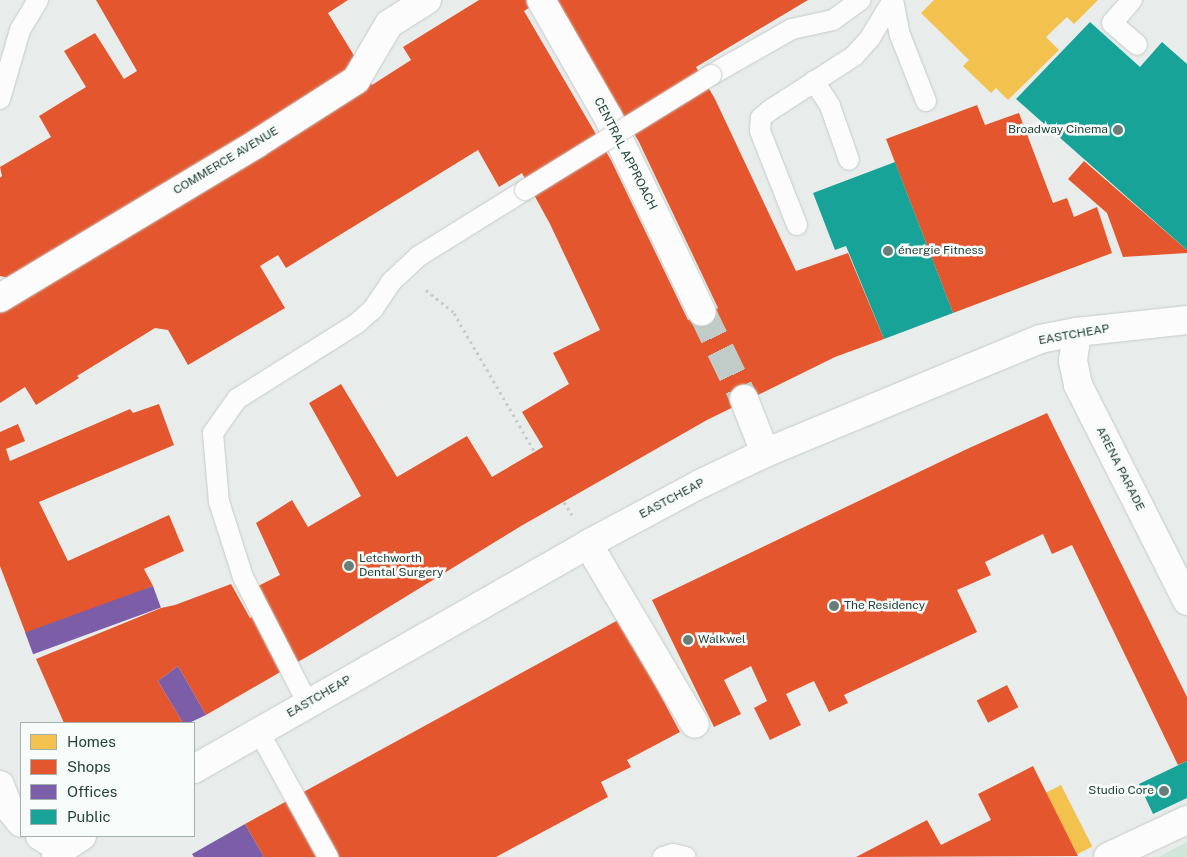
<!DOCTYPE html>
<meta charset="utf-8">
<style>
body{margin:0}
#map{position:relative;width:1187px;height:857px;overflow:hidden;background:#e8edeb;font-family:"Public Sans",sans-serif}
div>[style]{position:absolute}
.green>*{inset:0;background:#d1e6d8}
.homes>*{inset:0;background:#f2c14e;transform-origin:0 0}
.shops>*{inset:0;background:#e4572e;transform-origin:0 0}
.offices>*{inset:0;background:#7b5ea7;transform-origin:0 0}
.public>*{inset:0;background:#17a398}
.street-tunnel>*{height:28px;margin-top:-14px;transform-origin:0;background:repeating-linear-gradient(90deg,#c1cbc8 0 28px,transparent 0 42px)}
.path>*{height:3px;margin-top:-1.5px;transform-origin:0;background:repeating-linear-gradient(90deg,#c3ccca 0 2.5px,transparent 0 6.5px)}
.roads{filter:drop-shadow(0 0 1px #c5cac8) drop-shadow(0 0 1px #c5cac8)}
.lane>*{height:20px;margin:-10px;padding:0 10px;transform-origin:10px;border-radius:10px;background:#fcfcfc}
.street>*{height:28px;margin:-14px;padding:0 14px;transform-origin:14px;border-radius:14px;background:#fcfcfc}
.secondary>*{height:28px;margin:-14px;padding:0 14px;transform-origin:14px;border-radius:14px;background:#fcfcfc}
.bridges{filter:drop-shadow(0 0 1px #c5cac8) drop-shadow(0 0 1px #c5cac8)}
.lane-bridge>*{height:20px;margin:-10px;padding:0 10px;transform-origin:10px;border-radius:10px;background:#fcfcfc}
.dots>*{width:14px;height:14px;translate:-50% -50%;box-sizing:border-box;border:2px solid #f7fbf9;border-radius:50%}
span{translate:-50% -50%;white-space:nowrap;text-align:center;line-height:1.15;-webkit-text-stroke:5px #f7fbf9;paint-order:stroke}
.poi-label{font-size:12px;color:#24423a}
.right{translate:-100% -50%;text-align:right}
.left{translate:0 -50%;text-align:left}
.street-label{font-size:12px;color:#24423a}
.legend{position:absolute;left:20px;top:722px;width:175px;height:115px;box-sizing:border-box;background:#f7fbf9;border:1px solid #a3b1ad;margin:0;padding:6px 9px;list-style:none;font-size:15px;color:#24423a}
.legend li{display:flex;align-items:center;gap:10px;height:25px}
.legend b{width:25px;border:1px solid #a3b1ad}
</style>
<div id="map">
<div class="green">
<div style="clip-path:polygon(1187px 842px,1187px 857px,1158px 857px)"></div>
</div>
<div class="homes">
<div style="clip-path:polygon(934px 0,1098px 0,1074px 24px,1067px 17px,1046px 37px,1059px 50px,1008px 100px,996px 88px,991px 93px,963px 66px,969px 60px,921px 13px)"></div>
<div style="left:1061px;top:785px;width:69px;height:17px;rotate:63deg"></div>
</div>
<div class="shops">
<div style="clip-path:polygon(96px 0,348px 0,328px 13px,372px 85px,411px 60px,403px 47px,479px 0,542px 0,524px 11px,611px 160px,688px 320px,718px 308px,639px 142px,557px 0,808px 0,696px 67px,715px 99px,796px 271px,848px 253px,884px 339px,835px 357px,707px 420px,521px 526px,322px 648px,206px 715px,178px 666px,158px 681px,183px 723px,64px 723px,36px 659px,161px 608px,175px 605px,231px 584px,250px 618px,267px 609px,256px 587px,280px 575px,256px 523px,292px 500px,308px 527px,361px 496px,309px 403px,341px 384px,397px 477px,467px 436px,492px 477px,543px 447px,522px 412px,569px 384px,553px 353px,600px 330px,550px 224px,522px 173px,499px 187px,478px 150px,286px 268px,278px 255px,260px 266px,285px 308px,188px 365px,168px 330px,155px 328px,77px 376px,79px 378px,36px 405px,25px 387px,0 403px,0 311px,9px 278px,0 276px,0 178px,2px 176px,0 167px,51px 137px,39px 116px,86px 87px,64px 51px,95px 33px,124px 79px,137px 71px)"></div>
<div style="clip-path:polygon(977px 105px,985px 125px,1019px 113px,1053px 203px,1067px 198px,1074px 217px,1097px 207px,1112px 253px,953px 313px,886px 139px)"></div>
<div style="clip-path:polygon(1084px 161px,1187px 250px,1187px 253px,1123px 257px,1107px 213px,1068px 179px)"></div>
<div style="clip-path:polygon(159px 404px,174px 445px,39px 502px,68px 561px,169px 515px,184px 551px,144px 569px,153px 586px,27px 637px,0 566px,0 432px,18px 424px,25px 441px,6px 449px,10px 461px,130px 409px,133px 413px)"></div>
<div style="clip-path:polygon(1047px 413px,1187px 697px,1187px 761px,1178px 765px,1072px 545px,1052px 554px,1043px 534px,985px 562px,991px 575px,957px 590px,977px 632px,844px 695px,848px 703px,829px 712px,814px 681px,786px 694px,801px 725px,770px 740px,754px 708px,767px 701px,751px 666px,724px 680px,741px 714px,714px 727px,652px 600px,967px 449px)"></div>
<div style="clip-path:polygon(620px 619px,680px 732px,627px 760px,631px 767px,601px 782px,608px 797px,496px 857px,339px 857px,320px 822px,306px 831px,321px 857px,264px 857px,245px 824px)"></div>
<div style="left:1007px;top:685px;width:25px;height:34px;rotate:63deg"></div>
<div style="clip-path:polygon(1033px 766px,1078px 856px,856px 857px,927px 820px,941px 845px,991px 820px,978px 794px)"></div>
</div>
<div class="offices">
<div style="left:153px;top:586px;width:23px;height:136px;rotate:70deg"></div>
<div style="clip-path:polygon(178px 666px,206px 715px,189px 723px,183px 723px,158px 681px)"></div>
<div style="clip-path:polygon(245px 824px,264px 857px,194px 857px,192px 854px)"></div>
</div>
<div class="public">
<div style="clip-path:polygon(1090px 22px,1140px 67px,1162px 42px,1187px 64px,1187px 250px,1016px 99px)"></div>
<div style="clip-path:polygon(895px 162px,953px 313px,884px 339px,846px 246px,835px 250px,813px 193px)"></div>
<div style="clip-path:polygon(1187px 761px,1187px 798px,1153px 814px,1139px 784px)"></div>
</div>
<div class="street-tunnel">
<div style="left:702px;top:312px;width:97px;rotate:64.2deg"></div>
</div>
<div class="path">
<div style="left:426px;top:290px;width:36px;rotate:39deg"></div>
<div style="left:454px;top:313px;width:161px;rotate:59.8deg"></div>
<div style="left:564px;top:502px;width:15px;rotate:58deg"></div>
</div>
<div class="roads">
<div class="lane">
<div style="left:893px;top:0;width:36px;rotate:79deg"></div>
<div style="left:900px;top:35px;width:71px;rotate:68.5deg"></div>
<div style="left:1132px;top:0;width:30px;rotate:131deg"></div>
<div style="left:1112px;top:23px;width:33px;rotate:41deg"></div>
<div style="left:711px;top:75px;width:93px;rotate:-29.6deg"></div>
<div style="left:792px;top:29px;width:42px;rotate:-12.4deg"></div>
<div style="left:833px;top:20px;width:34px;rotate:-36deg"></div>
<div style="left:814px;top:81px;width:30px;rotate:57deg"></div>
<div style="left:830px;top:106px;width:57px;rotate:70.6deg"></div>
<div style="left:0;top:99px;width:72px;rotate:-73.8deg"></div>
<div style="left:20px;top:30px;width:35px;rotate:-59deg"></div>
<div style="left:797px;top:225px;width:101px;rotate:-111.5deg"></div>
<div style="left:760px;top:131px;width:13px;rotate:-86deg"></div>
<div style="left:761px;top:118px;width:11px;rotate:-41deg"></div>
<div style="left:769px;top:111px;width:101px;rotate:-32.9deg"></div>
<div style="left:854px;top:56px;width:24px;rotate:-48deg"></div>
<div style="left:870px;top:38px;width:44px;rotate:-58.8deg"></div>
<div style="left:308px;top:704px;width:143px;rotate:-117.1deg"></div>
<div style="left:243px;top:577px;width:79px;rotate:-107.7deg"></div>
<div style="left:219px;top:502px;width:69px;rotate:-95deg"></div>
<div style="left:213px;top:433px;width:42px;rotate:-54.8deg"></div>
<div style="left:237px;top:399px;width:141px;rotate:-32.2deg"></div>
<div style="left:356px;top:324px;width:23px;rotate:-41deg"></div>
<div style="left:373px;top:309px;width:32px;rotate:-56deg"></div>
<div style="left:391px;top:282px;width:38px;rotate:-43deg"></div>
<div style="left:419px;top:256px;width:125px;rotate:-31.9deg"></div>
<div style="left:259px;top:732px;width:143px;rotate:61.1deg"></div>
<div style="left:663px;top:857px;width:10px;rotate:-17deg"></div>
<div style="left:673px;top:854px;width:13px;rotate:13deg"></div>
</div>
<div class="street">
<div style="left:541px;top:0;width:135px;rotate:60.2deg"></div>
<div style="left:608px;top:117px;width:216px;rotate:64.3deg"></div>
<div style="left:0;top:298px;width:299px;rotate:-31deg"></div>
<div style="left:256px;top:144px;width:119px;rotate:-32.6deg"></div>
<div style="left:356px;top:80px;width:65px;rotate:-59.5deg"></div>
<div style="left:389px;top:24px;width:45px;rotate:-32.3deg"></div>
<div style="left:1077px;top:332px;width:29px;rotate:98deg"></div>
<div style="left:1073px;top:361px;width:25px;rotate:78deg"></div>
<div style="left:1078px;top:385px;width:242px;rotate:63.2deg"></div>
<div style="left:744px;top:399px;width:58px;rotate:68.7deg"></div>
<div style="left:588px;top:544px;width:209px;rotate:59.3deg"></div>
<div style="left:194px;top:769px;width:454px;rotate:-29.7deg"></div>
<div style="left:588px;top:544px;width:127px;rotate:-28.2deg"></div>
<div style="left:700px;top:484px;width:72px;rotate:-25.5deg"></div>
<div style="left:765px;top:453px;width:298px;rotate:-22.5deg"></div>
<div style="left:1040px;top:339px;width:38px;rotate:-11deg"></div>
<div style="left:1077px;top:332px;width:111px;rotate:-6.2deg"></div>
<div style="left:0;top:785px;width:25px;rotate:69deg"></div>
<div style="left:9px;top:808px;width:19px;rotate:51deg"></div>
<div style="left:40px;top:836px;width:26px;rotate:31deg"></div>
<div style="left:56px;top:857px;width:10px;rotate:-53deg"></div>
<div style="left:62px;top:849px;width:24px;rotate:-33deg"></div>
</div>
<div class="secondary">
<div style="left:1108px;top:857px;width:87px;rotate:-25.1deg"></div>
</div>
</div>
<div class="bridges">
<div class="lane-bridge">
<div style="left:525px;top:190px;width:219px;rotate:-31.7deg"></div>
</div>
</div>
<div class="dots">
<div style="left:1118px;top:130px;background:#697e78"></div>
<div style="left:888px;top:251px;background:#697e78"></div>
<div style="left:349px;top:566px;background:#697e78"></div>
<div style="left:834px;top:606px;background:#697e78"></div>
<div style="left:688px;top:640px;background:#697e78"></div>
<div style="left:1164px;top:791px;background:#697e78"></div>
</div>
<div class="poi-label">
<span class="right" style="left:1108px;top:130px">Broadway Cinema</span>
<span class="left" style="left:898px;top:251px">énergie Fitness</span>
<span class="left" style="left:359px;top:566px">Letchworth<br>Dental Surgery</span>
<span class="left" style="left:844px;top:606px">The Residency</span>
<span class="left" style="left:698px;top:640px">Walkwel</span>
<span class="right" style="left:1154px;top:791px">Studio Core</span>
</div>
<div class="street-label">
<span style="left:625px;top:154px;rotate:63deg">CENTRAL APPROACH</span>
<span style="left:226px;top:161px;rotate:-31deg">COMMERCE AVENUE</span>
<span style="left:1074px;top:335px;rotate:-10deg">EASTCHEAP</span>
<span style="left:1120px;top:469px;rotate:63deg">ARENA PARADE</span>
<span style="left:672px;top:499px;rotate:-28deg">EASTCHEAP</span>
<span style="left:319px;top:697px;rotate:-30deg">EASTCHEAP</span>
</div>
<ul class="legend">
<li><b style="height:14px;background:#f2c14e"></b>Homes</li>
<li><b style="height:14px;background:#e4572e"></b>Shops</li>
<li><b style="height:14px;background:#7b5ea7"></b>Offices</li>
<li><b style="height:14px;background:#17a398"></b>Public</li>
</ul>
</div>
